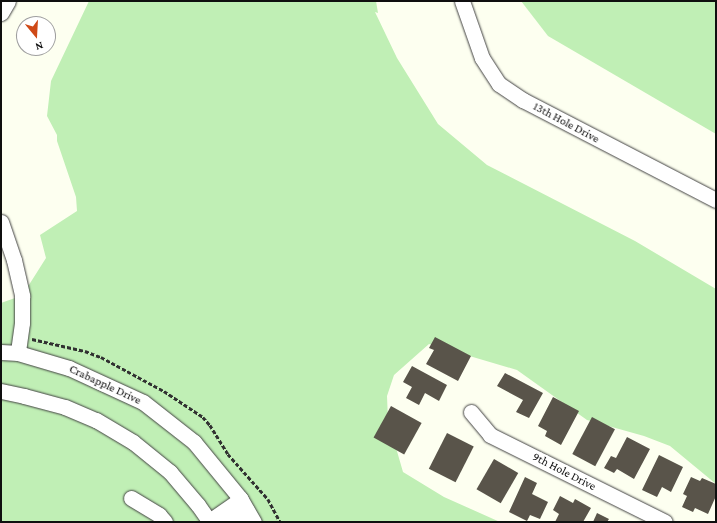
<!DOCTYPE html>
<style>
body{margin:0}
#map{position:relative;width:717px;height:523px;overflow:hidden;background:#fdfff0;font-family:"Crimson Pro",serif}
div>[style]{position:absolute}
.green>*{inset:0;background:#c0efb5}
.building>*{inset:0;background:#59544a;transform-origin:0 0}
.path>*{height:2.5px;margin-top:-1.25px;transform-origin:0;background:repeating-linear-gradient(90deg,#313131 0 4px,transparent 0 6px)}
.roads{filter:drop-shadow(0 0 1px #424242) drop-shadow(0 0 1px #424242)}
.minor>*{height:15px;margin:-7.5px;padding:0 7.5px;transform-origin:7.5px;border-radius:7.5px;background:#fff}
span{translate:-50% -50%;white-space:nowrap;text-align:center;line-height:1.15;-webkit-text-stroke:4px #fff;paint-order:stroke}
.street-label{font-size:12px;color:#0f0f0f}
.frame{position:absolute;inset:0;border:2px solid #0f0f0f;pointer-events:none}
.north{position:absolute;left:16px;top:16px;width:40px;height:40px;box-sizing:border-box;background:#fff;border:1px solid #9f9f9f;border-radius:50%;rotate:162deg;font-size:11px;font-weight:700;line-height:16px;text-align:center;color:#0f0f0f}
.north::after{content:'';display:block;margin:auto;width:14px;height:18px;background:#cf4916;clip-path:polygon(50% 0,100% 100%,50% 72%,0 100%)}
</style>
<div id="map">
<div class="green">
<div style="clip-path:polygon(89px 1px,376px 1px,378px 13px,375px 12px,397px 58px,438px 124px,487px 165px,635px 241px,716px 289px,716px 484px,670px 446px,644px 436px,587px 420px,517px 370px,429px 344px,394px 375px,387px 396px,388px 420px,403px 472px,444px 497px,500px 522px,262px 522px,245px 493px,198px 438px,26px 348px,27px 288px,46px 258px,40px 235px,77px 211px,76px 197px,57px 141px,57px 135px,47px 116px,51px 81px)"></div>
<div style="clip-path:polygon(521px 1px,716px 1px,716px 134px,548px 36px)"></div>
<div style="clip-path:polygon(15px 298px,16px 322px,13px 345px,1px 345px,1px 303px)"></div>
<div style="clip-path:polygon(1px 359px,18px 360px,68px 375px,140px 408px,189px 448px,235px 502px,247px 522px,1px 522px)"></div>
</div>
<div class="building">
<div style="clip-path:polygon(435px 337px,471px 356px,458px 381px,426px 364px,434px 350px,429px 348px)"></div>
<div style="clip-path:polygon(412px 366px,447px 385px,439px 401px,425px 393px,419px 405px,406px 398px,412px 387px,403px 382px)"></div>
<div style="clip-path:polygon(505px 373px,543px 393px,529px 418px,516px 412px,523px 400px,497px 386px)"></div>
<div style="clip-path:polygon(553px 397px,579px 411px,561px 445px,545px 436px,547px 431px,538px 426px)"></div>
<div style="left:391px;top:406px;width:35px;height:36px;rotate:29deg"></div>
<div style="left:592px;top:417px;width:26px;height:42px;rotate:28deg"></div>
<div style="left:447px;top:433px;width:30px;height:40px;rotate:27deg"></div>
<div style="clip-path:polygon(627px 437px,650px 449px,634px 479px,617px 469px,614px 473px,604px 468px,611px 456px,616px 458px)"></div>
<div style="clip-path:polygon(659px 455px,683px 467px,671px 492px,662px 487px,657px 497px,642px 490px)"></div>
<div style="left:494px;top:459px;width:28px;height:35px;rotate:30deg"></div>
<div style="clip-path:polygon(525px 477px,537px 483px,532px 494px,548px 502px,540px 519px,530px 515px,527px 521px,509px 512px)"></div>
<div style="clip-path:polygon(691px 477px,700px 481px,702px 478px,716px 484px,716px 496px,708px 514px,695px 508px,693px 512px,682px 507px,687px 496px,683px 494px)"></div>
<div style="clip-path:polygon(560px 496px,573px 503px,575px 499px,591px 508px,583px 522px,555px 522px,559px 514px,553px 510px)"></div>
<div style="clip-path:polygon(597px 513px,609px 519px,607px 522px,593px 522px)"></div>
</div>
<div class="path">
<div style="left:32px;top:339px;width:54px;rotate:12.8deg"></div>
<div style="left:85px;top:351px;width:17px;rotate:21deg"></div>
<div style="left:101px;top:357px;width:72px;rotate:28.4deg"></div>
<div style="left:164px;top:391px;width:47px;rotate:33.7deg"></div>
<div style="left:203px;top:417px;width:11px;rotate:49deg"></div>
<div style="left:210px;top:425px;width:34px;rotate:58deg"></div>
<div style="left:228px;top:454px;width:60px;rotate:48.4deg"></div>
<div style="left:268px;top:499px;width:26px;rotate:62deg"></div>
</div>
<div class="roads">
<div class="minor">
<div style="left:462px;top:1px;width:60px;rotate:70.7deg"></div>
<div style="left:482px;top:58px;width:31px;rotate:57deg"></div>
<div style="left:499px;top:84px;width:29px;rotate:34deg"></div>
<div style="left:523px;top:100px;width:217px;rotate:27.4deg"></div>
<div style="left:1px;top:13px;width:14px;rotate:-60deg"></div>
<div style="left:1px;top:222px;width:40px;rotate:71.1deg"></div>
<div style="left:14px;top:260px;width:37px;rotate:77deg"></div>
<div style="left:22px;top:296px;width:27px;rotate:90deg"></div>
<div style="left:22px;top:323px;width:30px;rotate:98deg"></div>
<div style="left:1px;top:352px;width:17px;rotate:3deg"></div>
<div style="left:18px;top:353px;width:53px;rotate:16.4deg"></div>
<div style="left:69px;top:368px;width:81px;rotate:24.7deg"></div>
<div style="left:143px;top:402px;width:65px;rotate:38.1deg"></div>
<div style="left:194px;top:442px;width:72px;rotate:50.6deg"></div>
<div style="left:240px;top:498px;width:28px;rotate:60deg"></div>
<div style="left:1px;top:391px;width:24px;rotate:12deg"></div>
<div style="left:24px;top:396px;width:42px;rotate:15deg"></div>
<div style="left:65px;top:407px;width:34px;rotate:23deg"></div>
<div style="left:96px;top:420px;width:43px;rotate:30.7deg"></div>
<div style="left:133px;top:442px;width:48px;rotate:39deg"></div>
<div style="left:170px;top:472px;width:43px;rotate:49.7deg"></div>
<div style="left:198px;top:505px;width:21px;rotate:55deg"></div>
<div style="left:471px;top:412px;width:30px;rotate:50deg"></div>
<div style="left:490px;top:435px;width:195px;rotate:26.4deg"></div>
<div style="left:131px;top:498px;width:33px;rotate:31deg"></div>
<div style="left:159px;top:515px;width:9px;rotate:49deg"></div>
<div style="left:208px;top:522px;width:40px;rotate:-34.9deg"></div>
<div style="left:228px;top:522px;width:22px;rotate:-32deg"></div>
</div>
</div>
<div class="street-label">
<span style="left:566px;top:123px;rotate:28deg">13th Hole Drive</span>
<span style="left:105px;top:385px;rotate:25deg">Crabapple Drive</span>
<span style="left:564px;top:472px;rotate:27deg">9th Hole Drive</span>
</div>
<div class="frame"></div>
<div class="north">N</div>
</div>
